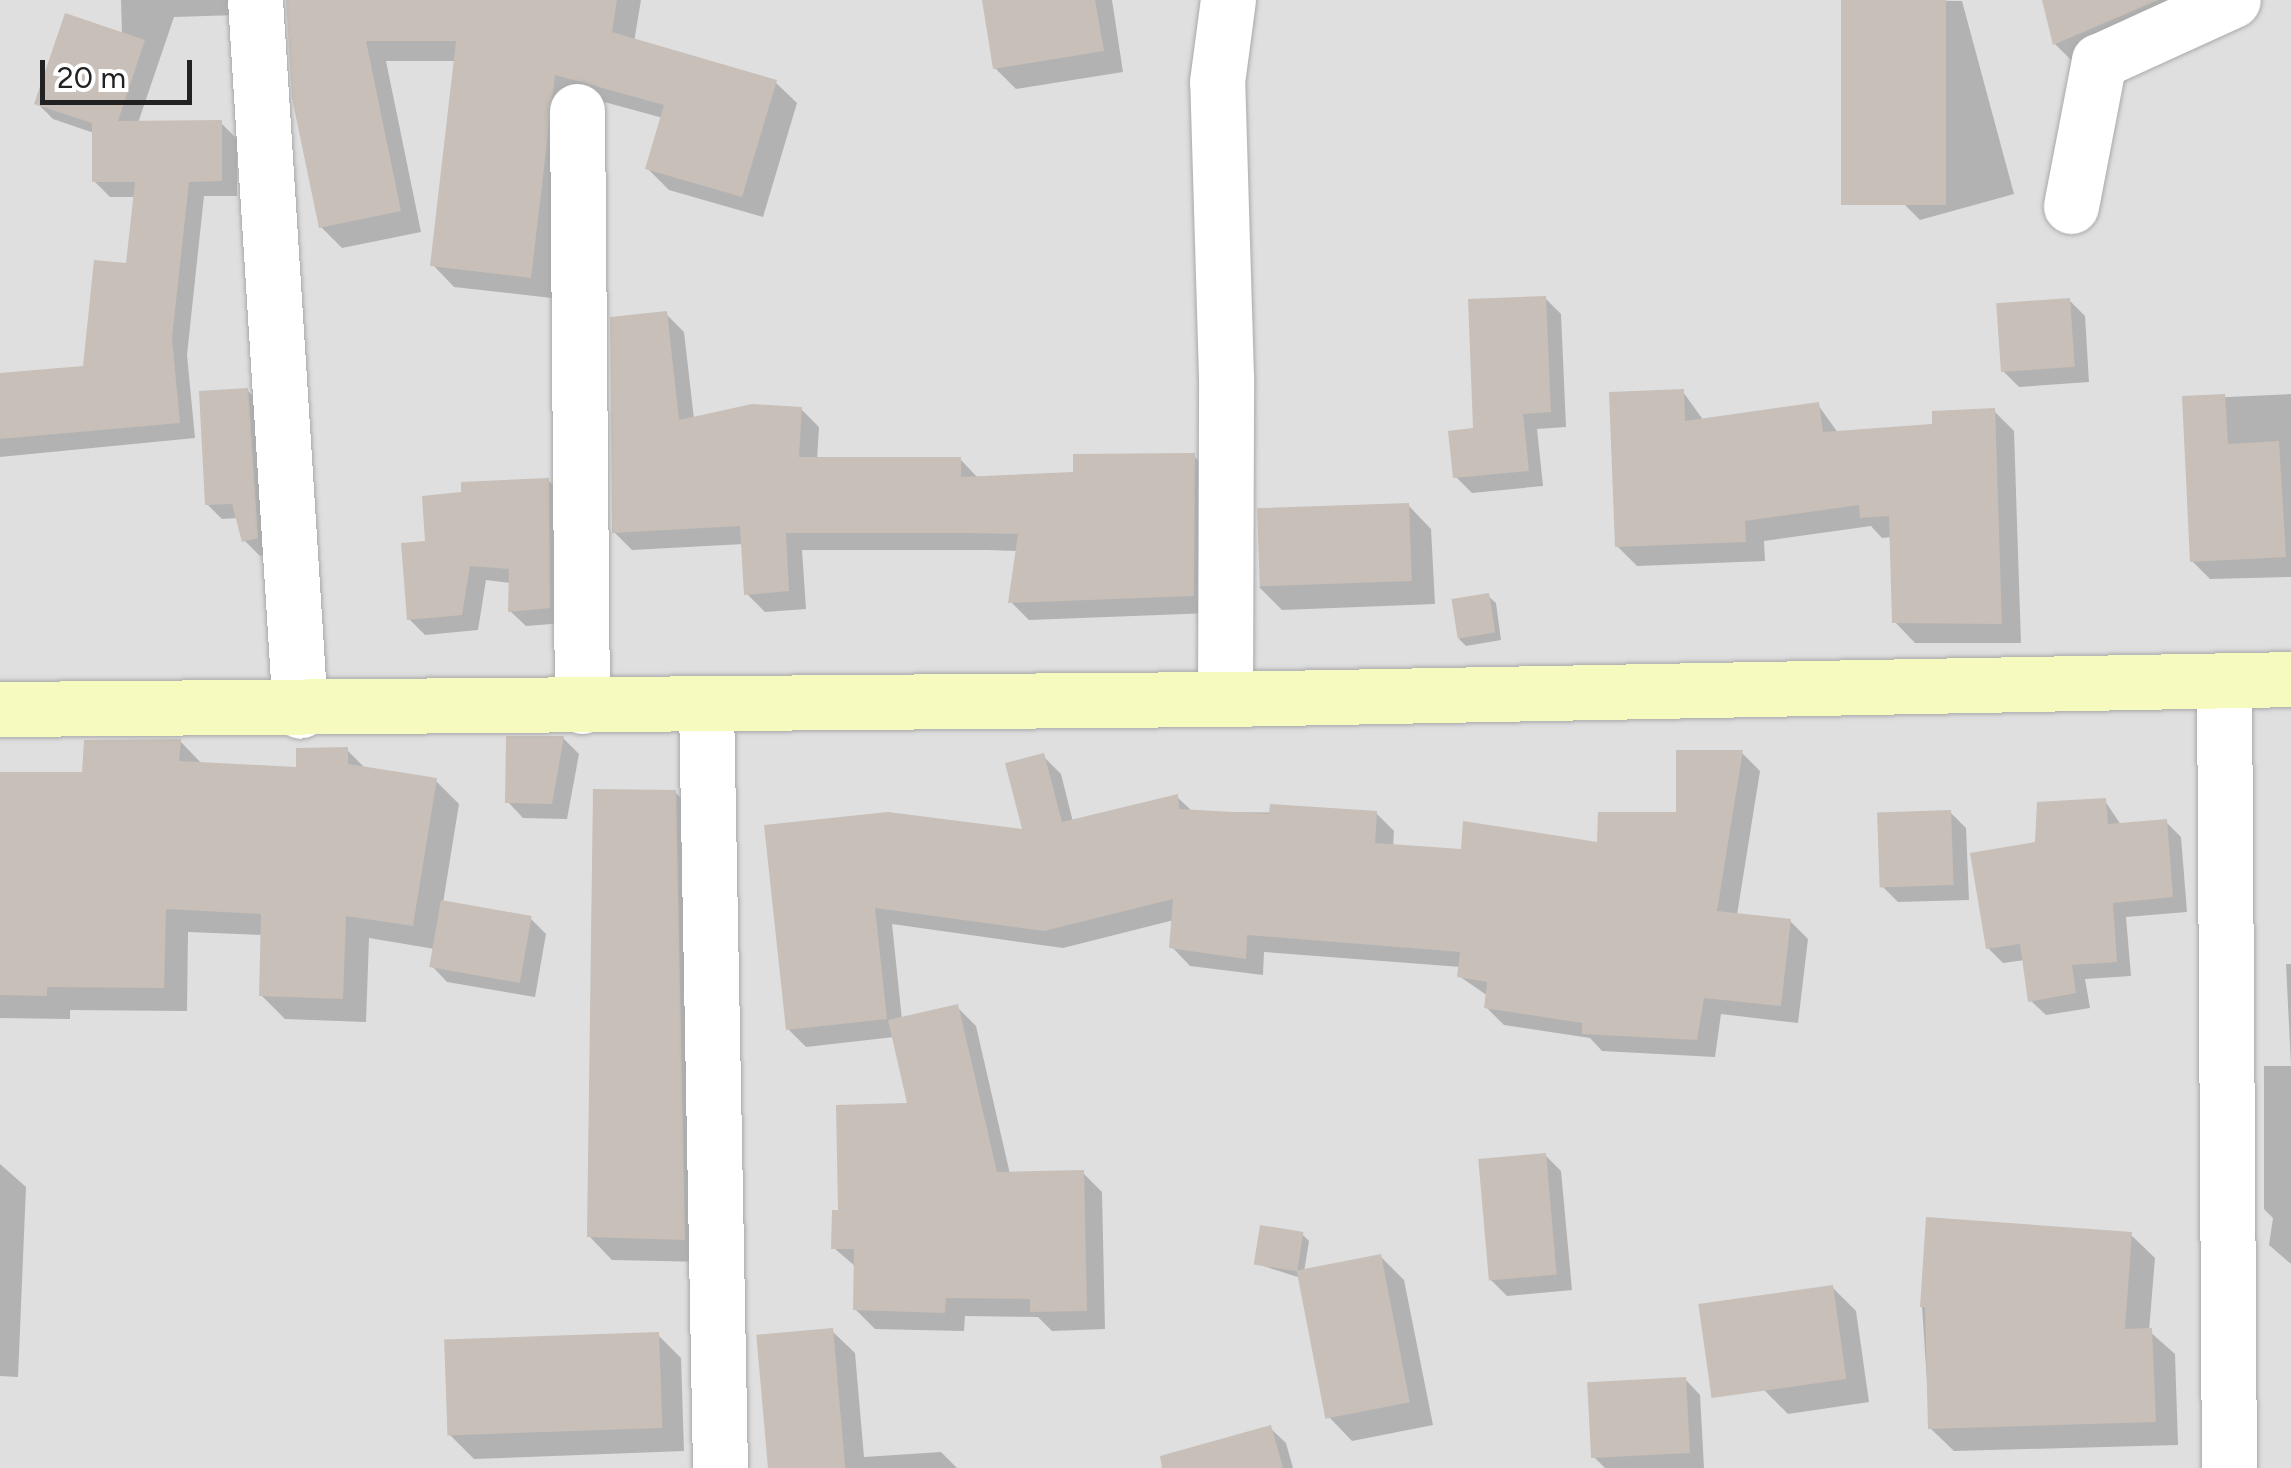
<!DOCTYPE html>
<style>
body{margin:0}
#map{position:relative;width:2291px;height:1468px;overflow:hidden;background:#f2efe9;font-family:Figtree,sans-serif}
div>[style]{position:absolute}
.residential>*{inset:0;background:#e0dfdf;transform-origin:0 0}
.shadow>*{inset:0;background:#0003}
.building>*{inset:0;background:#c7bfb8;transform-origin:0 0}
.roads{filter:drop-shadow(0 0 2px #a9a9a9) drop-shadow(0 0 2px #a9a9a9)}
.street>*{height:55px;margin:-27.5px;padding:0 27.5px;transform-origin:27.5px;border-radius:27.5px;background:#fff}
.secondary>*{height:55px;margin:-27.5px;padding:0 27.5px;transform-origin:27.5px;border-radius:27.5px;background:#f7fabf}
span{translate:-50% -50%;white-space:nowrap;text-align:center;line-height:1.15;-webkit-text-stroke:8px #fff;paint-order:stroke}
.scale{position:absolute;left:40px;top:60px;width:152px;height:45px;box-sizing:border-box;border:5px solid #222;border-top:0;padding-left:12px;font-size:30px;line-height:35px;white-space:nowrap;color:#222;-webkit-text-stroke:8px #fff;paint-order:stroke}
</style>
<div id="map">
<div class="residential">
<div style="left:0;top:0;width:2291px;height:1468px"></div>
</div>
<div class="shadow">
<div style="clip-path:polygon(121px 0,237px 0,237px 15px,174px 17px,138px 123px,221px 123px,237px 139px,237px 196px,204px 196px,187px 355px,195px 438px,0 457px,0 375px,86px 369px,128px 266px,136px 197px,110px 197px,94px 181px,94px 133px,53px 119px,37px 103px,122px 35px)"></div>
<div style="clip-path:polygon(289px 0,641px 0,634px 42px,775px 82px,797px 103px,763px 217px,669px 190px,648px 169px,663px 118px,575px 94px,552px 298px,454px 287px,433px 265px,457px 61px,386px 61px,421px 232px,342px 248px,321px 227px)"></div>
<div style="clip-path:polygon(985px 0,1112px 0,1123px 72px,1016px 89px,995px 68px)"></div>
<div style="clip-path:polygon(1856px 0,1962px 1px,2014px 194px,1920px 220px,1897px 197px)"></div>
<div style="clip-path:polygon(2044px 0,2206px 0,2071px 60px,2055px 44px)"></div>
<div style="clip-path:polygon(1545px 298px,1561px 314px,1566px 427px,1537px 429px,1543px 486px,1472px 493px,1456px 477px)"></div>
<div style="clip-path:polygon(2069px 300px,2085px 316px,2089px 382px,2019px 387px,2003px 371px)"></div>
<div style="clip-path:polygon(666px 314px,684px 332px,694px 419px,801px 409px,819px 427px,817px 460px,960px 459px,979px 479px,1075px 474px,1194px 456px,1211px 474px,1211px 613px,1029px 620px,1011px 602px,1018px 551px,986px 550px,802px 550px,806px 609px,765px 612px,747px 594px,744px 544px,632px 550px,614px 532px)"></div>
<div style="clip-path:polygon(247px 390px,262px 405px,271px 552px,260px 556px,245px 541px,238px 518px,222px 519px,207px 504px)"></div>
<div style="clip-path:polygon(1683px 392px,1704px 421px,1818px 405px,1839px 434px,1935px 427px,1994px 411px,2014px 431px,2021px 643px,1915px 643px,1895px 622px,1892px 537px,1882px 538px,1871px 526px,1764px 541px,1765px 561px,1637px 566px,1617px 546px)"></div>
<div style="clip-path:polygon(2291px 394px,2291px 577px,2210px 579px,2192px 561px,2184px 399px)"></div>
<div style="clip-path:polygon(548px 480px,564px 496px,565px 623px,526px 626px,510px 611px,511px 583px,486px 580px,478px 630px,425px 635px,409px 619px,428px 544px,464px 494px)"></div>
<div style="clip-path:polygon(1408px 505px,1431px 529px,1435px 604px,1282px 610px,1259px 587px)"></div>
<div style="clip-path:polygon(1488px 596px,1496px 603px,1501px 640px,1466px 646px,1459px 639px)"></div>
<div style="clip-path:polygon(563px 738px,579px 754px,567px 819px,523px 818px,508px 802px)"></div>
<div style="clip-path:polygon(180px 741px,203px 765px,298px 769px,347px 750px,367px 770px,435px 780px,459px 804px,443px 903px,530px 918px,546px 934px,535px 997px,447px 982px,432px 966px,435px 949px,369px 938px,366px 1022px,285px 1019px,261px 995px,263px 935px,188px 932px,187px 1011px,70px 1010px,70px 1019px,0 1018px,0 775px,84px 774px)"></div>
<div style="clip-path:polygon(1742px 753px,1760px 771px,1737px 915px,1790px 921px,1808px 939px,1798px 1023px,1721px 1014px,1715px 1057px,1602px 1051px,1590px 1038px,1504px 1025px,1486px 1007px,1488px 996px,1459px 976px,1461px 967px,1264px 952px,1263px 975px,1190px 966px,1172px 947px,1174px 920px,1063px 948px,892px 924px,902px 1020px,957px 1007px,976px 1026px,1010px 1174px,1082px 1172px,1102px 1192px,1105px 1329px,1052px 1331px,1038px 1317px,965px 1316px,964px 1331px,875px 1329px,855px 1309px,856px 1267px,834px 1248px,841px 1212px,910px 1106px,894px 1037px,806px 1047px,788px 1029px,766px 828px,1026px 832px,1043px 756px,1061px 774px,1073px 822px,1177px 797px,1193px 812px,1376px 813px,1394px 831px,1393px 847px,1464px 852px,1600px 844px,1678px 814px)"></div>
<div style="clip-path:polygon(675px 792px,699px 816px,707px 1262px,612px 1260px,589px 1236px)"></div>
<div style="clip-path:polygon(2105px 801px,2121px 825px,2166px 822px,2181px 837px,2187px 912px,2126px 917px,2131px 976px,2085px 979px,2090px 1008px,2046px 1015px,2031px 1001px,2025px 960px,2003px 963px,1988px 948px,2038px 844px)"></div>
<div style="clip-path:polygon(1950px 812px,1966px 828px,1969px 900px,1898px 902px,1882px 886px)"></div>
<div style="clip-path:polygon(2286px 964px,2291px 964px,2291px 1264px,2269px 1245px,2273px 1218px,2264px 1209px,2264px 1066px,2291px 1066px)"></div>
<div style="clip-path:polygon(1545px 1155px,1561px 1171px,1572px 1290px,1507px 1296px,1491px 1280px)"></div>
<div style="clip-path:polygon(0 1164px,26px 1187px,18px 1377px,0 1376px)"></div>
<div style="clip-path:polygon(1302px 1234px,1309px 1241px,1304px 1272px,1381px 1257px,1404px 1280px,1433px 1425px,1352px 1441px,1329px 1417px,1301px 1278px,1257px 1264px)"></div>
<div style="clip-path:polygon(2131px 1235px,2155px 1258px,2149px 1331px,2175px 1354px,2178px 1445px,1954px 1451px,1930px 1428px,1922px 1306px)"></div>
<div style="clip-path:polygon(1832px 1287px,1856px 1311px,1869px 1402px,1788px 1414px,1765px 1391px)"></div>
<div style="clip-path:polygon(832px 1331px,855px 1353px,864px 1457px,941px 1452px,957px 1468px,772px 1468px)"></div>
<div style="clip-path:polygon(658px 1335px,681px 1358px,684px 1451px,474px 1459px,450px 1435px)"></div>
<div style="clip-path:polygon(1685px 1379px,1700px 1395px,1704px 1468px,1605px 1468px,1594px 1457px)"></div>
<div style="clip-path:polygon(1270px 1428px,1286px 1443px,1293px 1468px,1216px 1468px)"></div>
</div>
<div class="building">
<div style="clip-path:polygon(286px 0,617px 0,612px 32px,777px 80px,742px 197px,645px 169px,664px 105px,555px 75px,531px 278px,430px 266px,456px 41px,366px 41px,401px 211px,319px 228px,292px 98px)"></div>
<div style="clip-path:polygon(982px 0,1095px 0,1104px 51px,993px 69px)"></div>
<div style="left:1841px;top:0;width:105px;height:205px"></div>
<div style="clip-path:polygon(2042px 0,2158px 0,2053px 45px)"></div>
<div style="clip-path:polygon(65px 13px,145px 40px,118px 121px,222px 120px,222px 181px,189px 182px,172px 338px,180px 423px,0 439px,0 373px,83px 366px,94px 260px,126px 263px,135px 182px,92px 182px,92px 123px,34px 104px)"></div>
<div style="clip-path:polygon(1546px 296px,1551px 412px,1523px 414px,1529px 471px,1453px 478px,1448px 431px,1473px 428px,1468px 299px)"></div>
<div style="left:2070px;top:298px;width:69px;height:74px;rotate:86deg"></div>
<div style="clip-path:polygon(667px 311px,679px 420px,752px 404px,802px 407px,799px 457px,961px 457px,961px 477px,1073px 472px,1073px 454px,1195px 453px,1194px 596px,1008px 603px,1018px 534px,967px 533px,786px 533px,789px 591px,744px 595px,740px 526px,612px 533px,610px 317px)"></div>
<div style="clip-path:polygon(248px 388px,258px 538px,242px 542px,232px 504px,205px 505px,199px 391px)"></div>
<div style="clip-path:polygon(1684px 389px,1685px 421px,1819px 402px,1823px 432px,1932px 424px,1932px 411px,1995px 408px,2002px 624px,1892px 623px,1889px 516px,1860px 518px,1859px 505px,1745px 521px,1746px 542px,1615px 547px,1609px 392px)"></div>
<div style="clip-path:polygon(2225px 394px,2228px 444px,2279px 441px,2286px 557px,2190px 562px,2182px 396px)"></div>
<div style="clip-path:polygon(549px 478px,550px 608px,508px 612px,509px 569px,470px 566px,462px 615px,407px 620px,401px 543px,425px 541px,422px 496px,461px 492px,461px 482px)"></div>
<div style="left:1409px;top:503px;width:78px;height:152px;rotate:88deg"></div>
<div style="left:1489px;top:593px;width:40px;height:38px;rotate:81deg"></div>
<div style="clip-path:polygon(506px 736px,564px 736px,552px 804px,505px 803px)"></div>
<div style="clip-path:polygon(181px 739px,179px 761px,296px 767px,296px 748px,348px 747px,348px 764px,437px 778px,413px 926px,346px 916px,343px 999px,259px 996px,261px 914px,166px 909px,164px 988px,47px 987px,47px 996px,0 995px,0 772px,82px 772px,84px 740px)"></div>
<div style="clip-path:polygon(1676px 750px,1743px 750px,1717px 911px,1791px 919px,1781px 1006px,1704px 998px,1697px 1040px,1582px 1034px,1582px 1023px,1484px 1008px,1487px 982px,1457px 977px,1460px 952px,1247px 935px,1246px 959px,1169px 948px,1173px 899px,1044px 931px,875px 908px,887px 1019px,786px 1030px,764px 825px,888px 812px,1022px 829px,1005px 763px,1044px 753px,1062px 822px,1178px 794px,1179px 809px,1269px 814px,1270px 804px,1377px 811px,1375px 843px,1461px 849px,1463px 821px,1597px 842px,1598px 812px,1676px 812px)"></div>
<div style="clip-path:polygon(593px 789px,676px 790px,685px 1240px,587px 1237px)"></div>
<div style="clip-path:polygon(2106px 798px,2108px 824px,2167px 819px,2173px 897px,2113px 903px,2117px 962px,2072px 965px,2076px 993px,2028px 1002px,2020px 944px,1986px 949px,1970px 853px,2035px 842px,2037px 802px)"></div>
<div style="left:1951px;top:810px;width:75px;height:74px;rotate:88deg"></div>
<div style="left:441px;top:900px;width:92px;height:68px;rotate:10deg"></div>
<div style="clip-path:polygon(958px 1004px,997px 1172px,1084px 1170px,1087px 1311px,1030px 1312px,1030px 1299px,946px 1298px,945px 1313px,853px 1310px,854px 1249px,831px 1249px,832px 1210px,838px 1210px,836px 1105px,907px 1103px,888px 1020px)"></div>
<div style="left:1546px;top:1153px;width:122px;height:68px;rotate:85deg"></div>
<div style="clip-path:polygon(1926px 1217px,2132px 1232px,2125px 1329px,2152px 1328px,2156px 1422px,1928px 1429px,1925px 1307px,1920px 1307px)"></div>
<div style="left:1260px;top:1225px;width:44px;height:40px;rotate:9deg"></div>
<div style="left:1381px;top:1254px;width:151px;height:86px;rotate:79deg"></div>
<div style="left:1833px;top:1285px;width:95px;height:136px;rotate:82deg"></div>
<div style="left:833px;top:1328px;width:141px;height:77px;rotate:85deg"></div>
<div style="left:659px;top:1332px;width:96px;height:215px;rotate:88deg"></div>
<div style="left:1686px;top:1377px;width:76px;height:99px;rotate:87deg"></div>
<div style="clip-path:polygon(1271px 1425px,1283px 1468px,1162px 1468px,1160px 1456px)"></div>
</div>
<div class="roads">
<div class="street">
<div style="left:255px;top:0;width:712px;rotate:86.38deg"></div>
<div style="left:577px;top:111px;width:595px;rotate:89.52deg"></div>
<div style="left:2071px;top:206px;width:148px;rotate:-79.1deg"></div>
<div style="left:2099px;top:61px;width:147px;rotate:-24.5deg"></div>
<div style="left:2224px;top:682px;width:786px;rotate:89.64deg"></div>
<div style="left:1225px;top:699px;width:322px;rotate:-89.8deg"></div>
<div style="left:1226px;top:377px;width:295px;rotate:-91.7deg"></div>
<div style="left:1217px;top:82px;width:83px;rotate:-82.4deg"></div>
<div style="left:706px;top:705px;width:763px;rotate:88.95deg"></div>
</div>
<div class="secondary">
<div style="left:0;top:709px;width:1225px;rotate:-0.47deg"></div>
<div style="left:1225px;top:699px;width:1066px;rotate:-1.07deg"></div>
</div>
</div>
<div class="scale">20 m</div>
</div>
